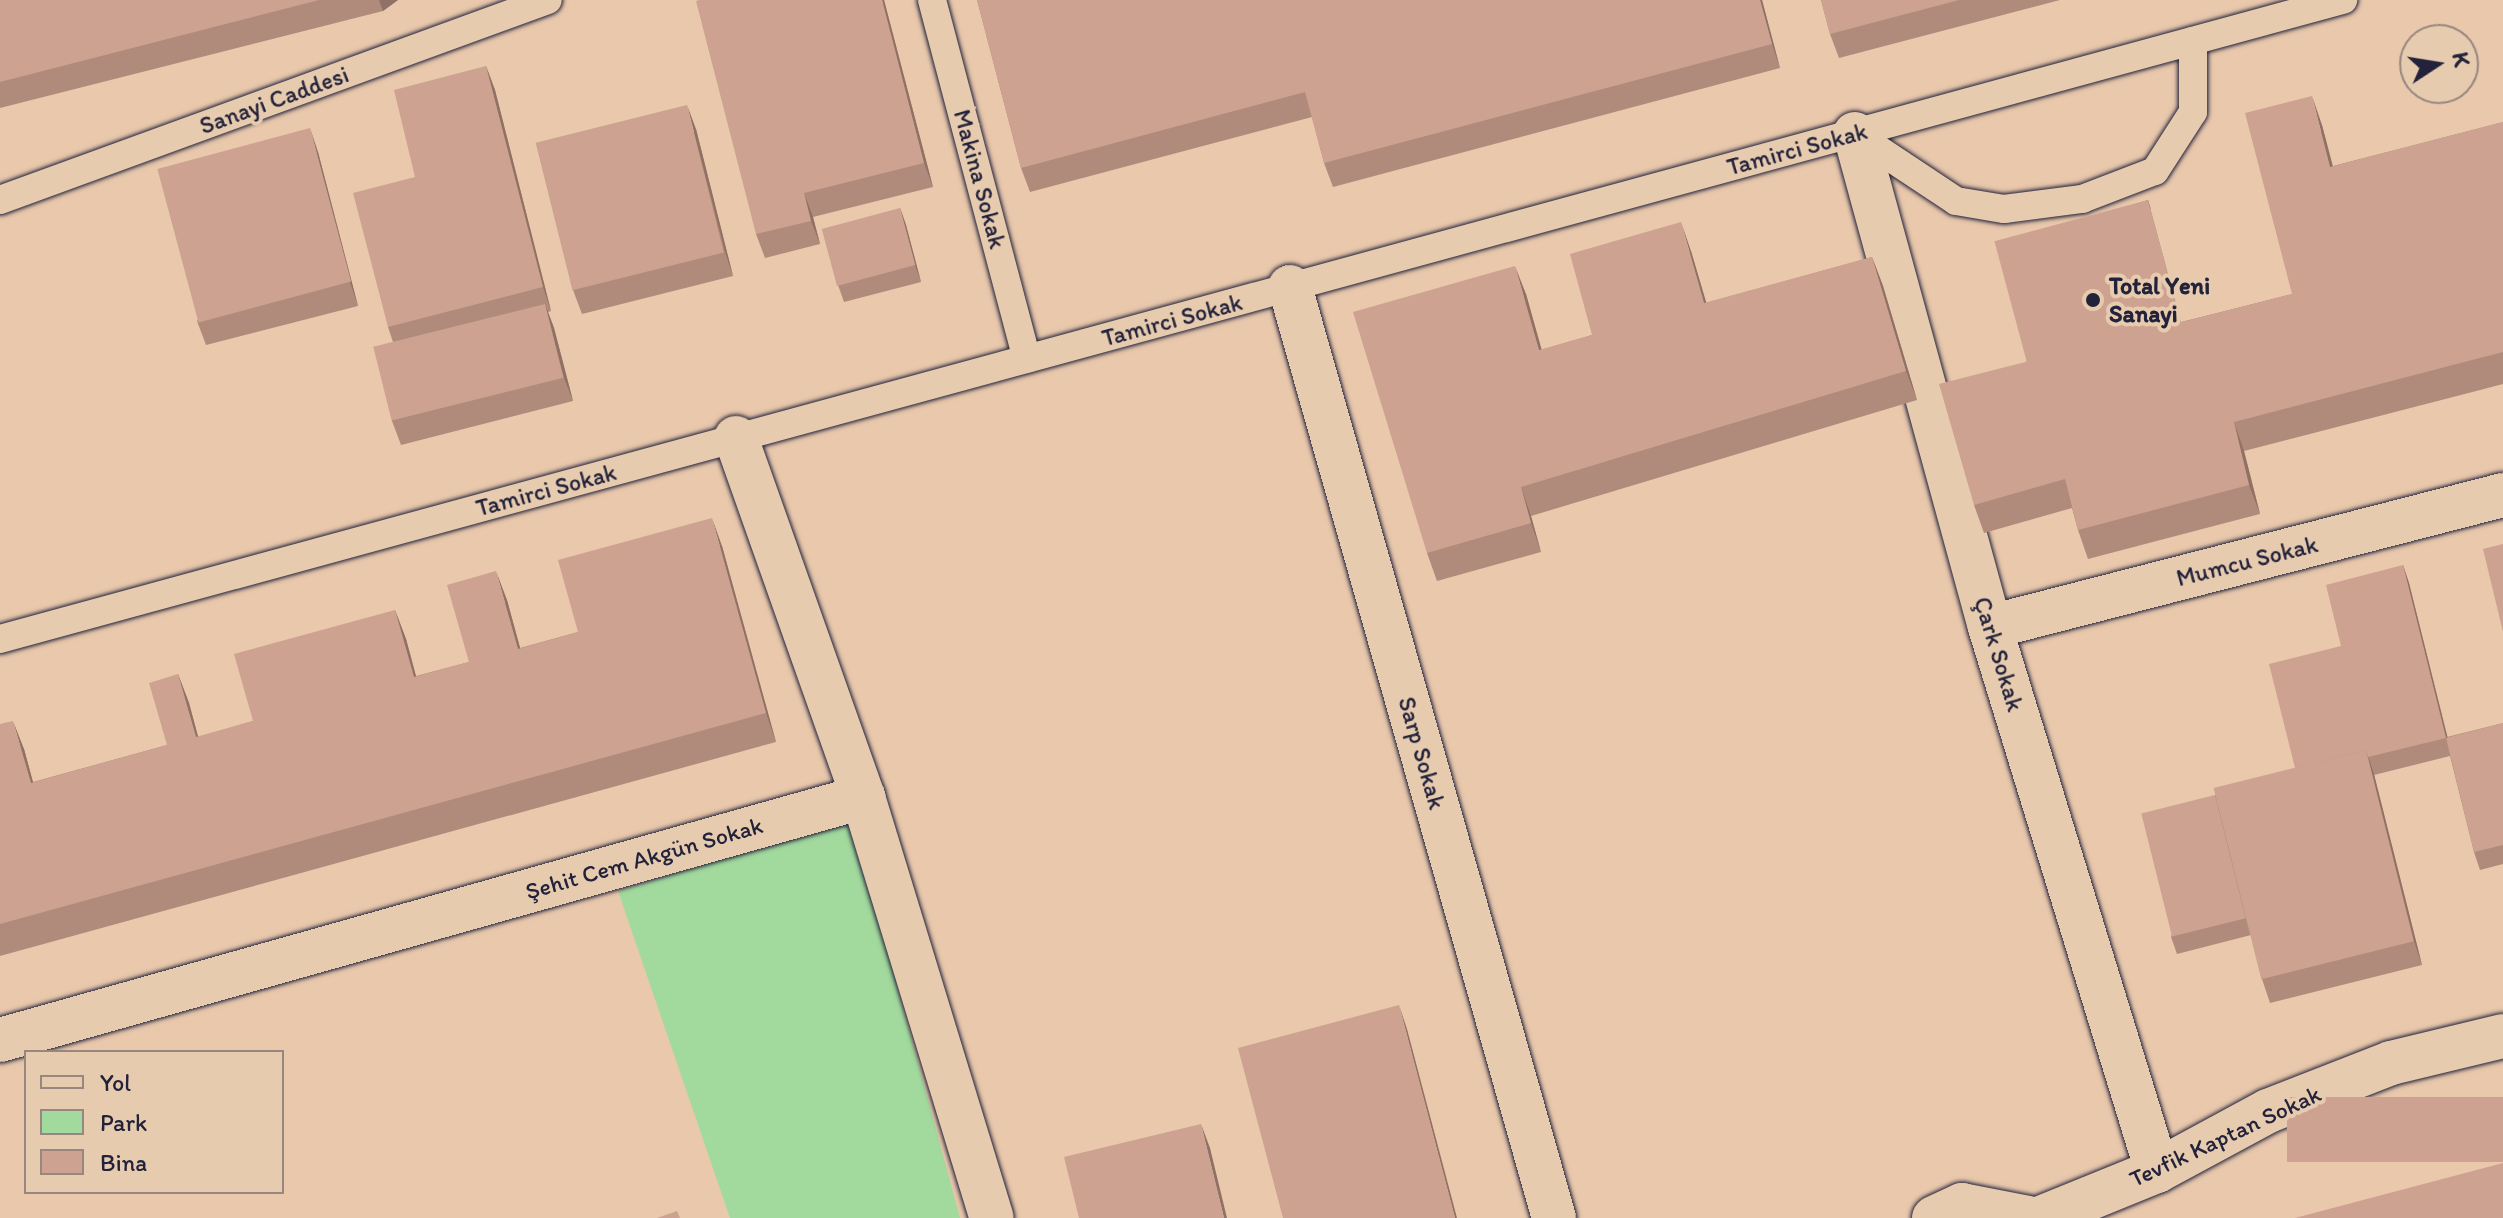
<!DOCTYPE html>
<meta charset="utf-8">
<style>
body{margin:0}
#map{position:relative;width:2503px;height:1218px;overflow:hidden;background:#e9c8ac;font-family:Itim,sans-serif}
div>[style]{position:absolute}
.green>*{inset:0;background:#a2d99d}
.roads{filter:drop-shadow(0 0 2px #22223b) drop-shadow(0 0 2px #22223b)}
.lane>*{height:28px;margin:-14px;padding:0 14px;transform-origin:14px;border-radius:14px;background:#e7cbae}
.street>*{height:44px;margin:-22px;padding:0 22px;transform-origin:22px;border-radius:22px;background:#e7cbae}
.secondary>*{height:44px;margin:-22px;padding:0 22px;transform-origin:22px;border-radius:22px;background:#e7cbae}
.wall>*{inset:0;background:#b08b7c}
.shaded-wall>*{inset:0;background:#907165;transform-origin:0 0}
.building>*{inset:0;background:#cda290;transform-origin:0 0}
.dots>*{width:22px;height:22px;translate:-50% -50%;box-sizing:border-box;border:4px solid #e7cbae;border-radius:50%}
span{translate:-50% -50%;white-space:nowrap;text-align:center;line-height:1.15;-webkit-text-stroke:8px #e7cbae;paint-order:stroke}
.street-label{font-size:24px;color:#22223b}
.poi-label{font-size:24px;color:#22223b;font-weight:700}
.left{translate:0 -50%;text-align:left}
.legend{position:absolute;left:24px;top:1050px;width:260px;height:144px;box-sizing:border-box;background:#e7cbae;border:2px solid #988780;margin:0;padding:10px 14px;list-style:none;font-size:24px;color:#22223b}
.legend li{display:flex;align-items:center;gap:16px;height:40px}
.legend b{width:40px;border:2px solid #988780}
.north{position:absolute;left:2399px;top:24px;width:80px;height:80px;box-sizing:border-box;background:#e7cbae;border:2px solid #988780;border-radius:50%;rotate:78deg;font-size:22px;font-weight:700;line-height:32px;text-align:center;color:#22223b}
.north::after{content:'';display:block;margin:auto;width:28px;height:36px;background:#22223b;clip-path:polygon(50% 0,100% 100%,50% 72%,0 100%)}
</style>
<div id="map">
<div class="green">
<div style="clip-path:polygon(852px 819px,960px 1218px,730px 1218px,618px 891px)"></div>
</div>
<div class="roads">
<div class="lane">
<div style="left:932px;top:0;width:371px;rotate:75.2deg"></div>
<div style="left:1855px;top:134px;width:121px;rotate:33.6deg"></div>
<div style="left:1956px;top:201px;width:49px;rotate:9.5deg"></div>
<div style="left:2004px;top:209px;width:79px;rotate:-7.3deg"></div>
<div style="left:2082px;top:199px;width:78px;rotate:-21deg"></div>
<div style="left:2155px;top:171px;width:70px;rotate:-57.2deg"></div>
<div style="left:2193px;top:112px;width:71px;rotate:-90deg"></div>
<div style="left:0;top:200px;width:583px;rotate:-20.05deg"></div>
<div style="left:0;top:639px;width:2429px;rotate:-15.26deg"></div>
</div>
<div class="street">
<div style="left:1855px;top:134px;width:511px;rotate:74.69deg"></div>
<div style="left:1990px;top:627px;width:569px;rotate:72.93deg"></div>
<div style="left:1290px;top:287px;width:968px;rotate:74.17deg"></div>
<div style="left:736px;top:438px;width:381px;rotate:70.5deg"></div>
<div style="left:1990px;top:627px;width:530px;rotate:-14.43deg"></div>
<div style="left:0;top:1040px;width:897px;rotate:-15.73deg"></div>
<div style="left:863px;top:797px;width:440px;rotate:73deg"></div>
</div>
<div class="secondary">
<div style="left:1934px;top:1218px;width:31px;rotate:-25deg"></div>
<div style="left:1962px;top:1205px;width:67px;rotate:11.1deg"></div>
<div style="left:2041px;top:1218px;width:125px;rotate:-22.1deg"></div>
<div style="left:2157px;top:1171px;width:126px;rotate:-28.4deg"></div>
<div style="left:2268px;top:1111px;width:132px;rotate:-21.3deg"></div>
<div style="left:2391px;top:1063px;width:115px;rotate:-13.6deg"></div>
</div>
</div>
<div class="wall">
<div style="clip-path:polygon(0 0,398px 0,383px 11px,0 108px)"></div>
<div style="clip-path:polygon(884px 0,933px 187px,813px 217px,820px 244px,765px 258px,756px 234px)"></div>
<div style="clip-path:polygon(977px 0,1762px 0,1780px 68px,1333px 187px,1324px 163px,1312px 117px,1030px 192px,1021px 168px)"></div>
<div style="clip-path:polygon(1821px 0,2060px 0,1839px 58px,1830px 34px)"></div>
<div style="clip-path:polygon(486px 66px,495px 90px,551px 311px,548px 312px,554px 328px,573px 401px,401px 445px,392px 421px,393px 342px,388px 327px,415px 177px)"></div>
<div style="clip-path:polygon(2503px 122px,2503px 384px,2244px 451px,2260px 514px,2088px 559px,2078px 530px,2072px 508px,1984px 533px,1974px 505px,2026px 362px,2148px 200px,2181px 322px,2292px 294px,2322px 125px,2333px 166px)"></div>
<div style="clip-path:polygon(696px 129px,733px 276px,582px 314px,573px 290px)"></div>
<div style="clip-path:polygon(318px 152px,358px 306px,206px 345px,197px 321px)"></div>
<div style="clip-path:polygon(900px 208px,906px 225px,921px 282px,844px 302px,838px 285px)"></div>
<div style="clip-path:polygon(1691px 251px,1706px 303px,1872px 257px,1883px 286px,1917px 400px,1531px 516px,1541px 552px,1437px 581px,1427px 553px,1526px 294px,1541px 350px,1592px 335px)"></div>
<div style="clip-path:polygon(722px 546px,776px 742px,0 956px,0 724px,24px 749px,33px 782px,167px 745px,178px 674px,189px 703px,198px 737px,253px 721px,395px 610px,406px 639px,416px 676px,469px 662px,507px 600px,520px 648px,578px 632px)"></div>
<div style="clip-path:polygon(2403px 565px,2409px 583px,2447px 737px,2503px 723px,2503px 864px,2480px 870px,2474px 852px,2450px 756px,2374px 775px,2422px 965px,2270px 1003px,2262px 979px,2251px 935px,2177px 954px,2171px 937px,2215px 795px,2295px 768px,2341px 646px)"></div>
</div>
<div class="shaded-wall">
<div style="clip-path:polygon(379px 0,398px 0,383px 11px)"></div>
<div style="clip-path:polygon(882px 0,884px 0,933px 187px,924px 163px)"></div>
<div style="clip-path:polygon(1760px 0,1762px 0,1780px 68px,1772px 44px)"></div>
<div style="clip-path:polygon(486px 66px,495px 90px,551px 311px,543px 287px)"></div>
<div style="clip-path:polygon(2312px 96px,2322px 125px,2340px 196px,2330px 167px)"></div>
<div style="clip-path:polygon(687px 105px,696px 129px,733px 276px,725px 252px)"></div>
<div style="clip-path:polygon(310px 128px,318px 152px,358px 306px,350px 282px)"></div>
<div style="clip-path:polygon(804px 193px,813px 217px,820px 244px,811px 221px)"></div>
<div style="left:2148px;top:200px;width:9px;height:146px;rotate:72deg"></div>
<div style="clip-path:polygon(900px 208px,906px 225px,921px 282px,915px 265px)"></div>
<div style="clip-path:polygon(1681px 222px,1691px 251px,1715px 332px,1704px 303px)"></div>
<div style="clip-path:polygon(1872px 257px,1883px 286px,1917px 400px,1906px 371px)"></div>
<div style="clip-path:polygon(1515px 266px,1526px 294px,1550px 379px,1539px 350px)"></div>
<div style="clip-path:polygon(545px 304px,554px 328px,573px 401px,564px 378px)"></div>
<div style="clip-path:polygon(2234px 422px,2244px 451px,2260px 514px,2249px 485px)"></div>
<div style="clip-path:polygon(1521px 487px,1531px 516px,1541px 552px,1531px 523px)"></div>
<div style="clip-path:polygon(712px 518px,722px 546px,776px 742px,766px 713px)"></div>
<div style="clip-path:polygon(2403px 565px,2409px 583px,2452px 755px,2446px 738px)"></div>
<div style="clip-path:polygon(496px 571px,507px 600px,528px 677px,518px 649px)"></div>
<div style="clip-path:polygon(395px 610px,406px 639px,424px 706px,414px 677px)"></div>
<div style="clip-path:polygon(178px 674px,189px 703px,206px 766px,196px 737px)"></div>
<div style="clip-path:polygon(13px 721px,24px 749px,41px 812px,31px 783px)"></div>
<div style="clip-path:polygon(2366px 750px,2374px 774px,2422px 965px,2414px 941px)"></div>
<div style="clip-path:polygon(1399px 1005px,1407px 1029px,1457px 1218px,1455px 1218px)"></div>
<div style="clip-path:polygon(1201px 1124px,1210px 1148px,1227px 1218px,1224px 1218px)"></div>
</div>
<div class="building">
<div style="clip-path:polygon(0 0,319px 0,0 82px)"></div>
<div style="clip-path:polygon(700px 0,882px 0,924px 163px,804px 193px,811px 221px,756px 234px,696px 1px)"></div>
<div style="clip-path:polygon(977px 0,1760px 0,1772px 44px,1324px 163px,1305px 92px,1021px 168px)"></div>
<div style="clip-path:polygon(1821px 0,1959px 0,1830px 34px)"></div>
<div style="clip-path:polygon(486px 66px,543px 287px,388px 327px,353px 193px,415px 177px,394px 90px)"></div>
<div style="clip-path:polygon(2312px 96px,2330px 167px,2503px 122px,2503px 352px,2234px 422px,2249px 485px,2078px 530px,2065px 479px,1974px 505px,1939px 384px,2292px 294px,2245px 113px)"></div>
<div style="left:687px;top:105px;width:152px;height:156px;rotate:76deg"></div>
<div style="left:310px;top:128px;width:159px;height:158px;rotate:75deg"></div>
<div style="left:2148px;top:200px;width:127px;height:159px;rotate:75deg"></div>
<div style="left:900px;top:208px;width:59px;height:81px;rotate:75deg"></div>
<div style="clip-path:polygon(1681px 222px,1704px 303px,1872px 257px,1906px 371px,1521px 487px,1531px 523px,1427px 553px,1353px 312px,1515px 266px,1539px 350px,1592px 335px,1570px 254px)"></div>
<div style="left:545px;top:304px;width:76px;height:177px;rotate:76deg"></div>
<div style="clip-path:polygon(712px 518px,766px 713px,0 924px,0 724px,13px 721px,31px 783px,167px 745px,149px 683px,178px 674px,196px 737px,253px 721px,234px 654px,395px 610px,414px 677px,469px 662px,447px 585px,496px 571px,518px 649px,578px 632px,558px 560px)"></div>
<div style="clip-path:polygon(2503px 544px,2503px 632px,2483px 549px)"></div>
<div style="clip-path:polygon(2403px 565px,2446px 738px,2503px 723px,2503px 845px,2474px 852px,2446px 738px,2368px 757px,2366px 750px,2295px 768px,2269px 664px,2341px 646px,2326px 585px)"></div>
<div style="left:2366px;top:750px;width:197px;height:157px;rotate:76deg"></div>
<div style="left:2215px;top:795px;width:127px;height:76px;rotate:76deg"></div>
<div style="clip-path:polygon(1399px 1005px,1455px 1218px,1283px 1218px,1238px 1048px)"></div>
<div style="left:2503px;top:1097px;width:65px;height:216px;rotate:90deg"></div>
<div style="clip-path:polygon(1201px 1124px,1224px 1218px,1079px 1218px,1064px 1157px)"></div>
<div style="clip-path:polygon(2503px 1163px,2503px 1218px,2295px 1218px)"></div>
<div style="clip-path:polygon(677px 1211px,680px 1218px,657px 1218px)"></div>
</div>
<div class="dots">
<div style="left:2093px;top:300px;background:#22223b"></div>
</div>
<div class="street-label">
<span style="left:274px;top:100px;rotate:-20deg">Sanayi Caddesi</span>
<span style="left:1797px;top:149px;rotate:-15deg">Tamirci Sokak</span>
<span style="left:980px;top:179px;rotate:75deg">Makina Sokak</span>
<span style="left:1172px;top:320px;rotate:-15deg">Tamirci Sokak</span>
<span style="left:546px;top:490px;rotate:-15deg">Tamirci Sokak</span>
<span style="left:2247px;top:561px;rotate:-14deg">Mumcu Sokak</span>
<span style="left:1999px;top:654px;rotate:73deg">Çark Sokak</span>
<span style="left:1422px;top:753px;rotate:74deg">Sarp Sokak</span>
<span style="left:644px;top:858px;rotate:-16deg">Şehit Cem Akgün Sokak</span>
<span style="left:2225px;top:1136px;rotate:-25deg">Tevfik Kaptan Sokak</span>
</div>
<div class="poi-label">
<span class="left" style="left:2109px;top:300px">Total Yeni<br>Sanayi</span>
</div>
<ul class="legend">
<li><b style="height:10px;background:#e7cbae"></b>Yol</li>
<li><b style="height:22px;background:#a2d99d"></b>Park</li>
<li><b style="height:22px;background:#cda290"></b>Bina</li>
</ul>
<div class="north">K</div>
</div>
